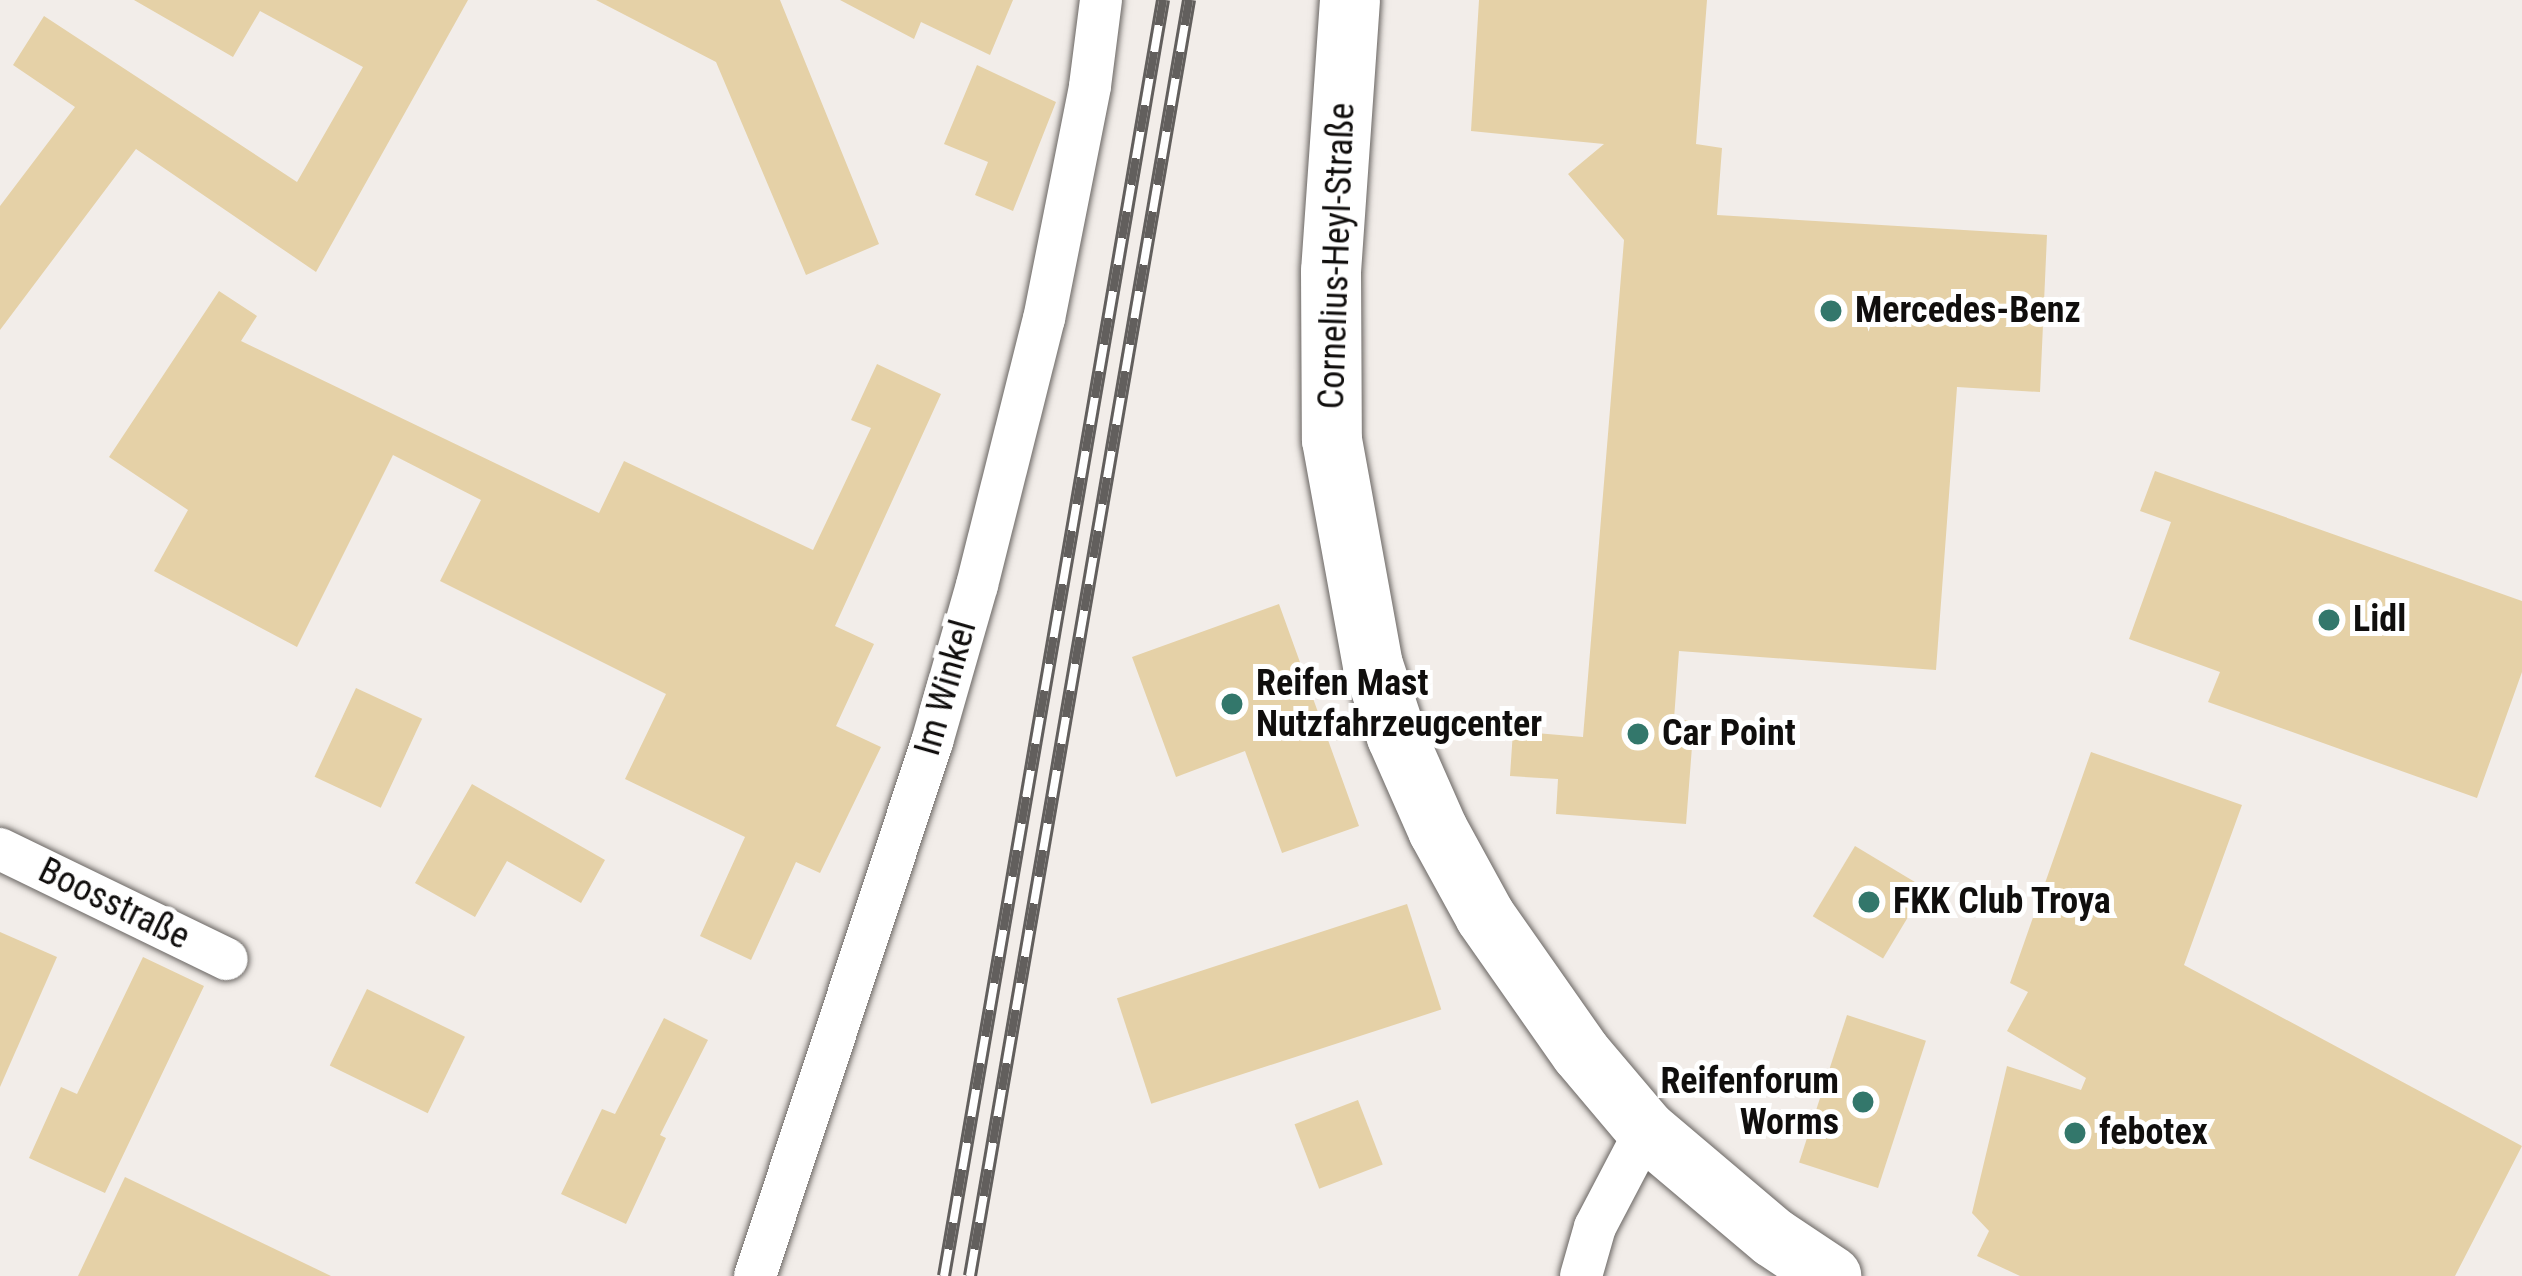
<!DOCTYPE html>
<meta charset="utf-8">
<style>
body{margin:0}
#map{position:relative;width:2522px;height:1276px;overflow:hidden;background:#f2ede9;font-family:"Roboto Condensed",sans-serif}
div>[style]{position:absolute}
.building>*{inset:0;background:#e5d1a7;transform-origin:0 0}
.roads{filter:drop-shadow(0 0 3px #696562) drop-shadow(0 0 3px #696562)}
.minor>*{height:42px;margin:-21px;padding:0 21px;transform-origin:21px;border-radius:21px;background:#fff}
.secondary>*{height:60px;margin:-30px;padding:0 30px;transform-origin:30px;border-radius:30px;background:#fff}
.rail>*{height:14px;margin-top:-7px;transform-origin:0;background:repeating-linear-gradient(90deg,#fff 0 27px,#625f5d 0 54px);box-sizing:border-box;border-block:3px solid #625f5d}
.dots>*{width:33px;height:33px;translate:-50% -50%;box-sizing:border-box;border:6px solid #fff;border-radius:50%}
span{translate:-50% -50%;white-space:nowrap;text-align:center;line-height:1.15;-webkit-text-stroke:10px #fff;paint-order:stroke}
.street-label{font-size:36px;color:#100e0d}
.poi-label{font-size:36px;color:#100e0d;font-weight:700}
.left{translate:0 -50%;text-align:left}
.right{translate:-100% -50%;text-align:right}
</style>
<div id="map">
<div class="building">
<div style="clip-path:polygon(134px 0,468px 0,316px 272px,136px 149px,0 330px,0 206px,75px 107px,13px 65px,44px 16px,297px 182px,363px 67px,260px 11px,233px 57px)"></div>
<div style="clip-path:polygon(596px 0,780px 0,879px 244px,806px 275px,716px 62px)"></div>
<div style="clip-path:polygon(840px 0,1013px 0,990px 55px,921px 22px,914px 39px)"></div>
<div style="clip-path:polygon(1479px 0,1707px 0,1696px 144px,1722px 148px,1717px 215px,2047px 235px,2040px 392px,1957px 387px,1936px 670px,1679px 651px,1674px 719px,1694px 721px,1686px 824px,1556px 814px,1558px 779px,1510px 776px,1513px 731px,1583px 737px,1624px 240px,1568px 174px,1604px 144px,1471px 131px)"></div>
<div style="clip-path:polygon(977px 65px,1056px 102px,1013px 211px,975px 195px,988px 162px,944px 144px)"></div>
<div style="clip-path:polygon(219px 291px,257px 316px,241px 341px,599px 513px,624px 461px,813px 550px,871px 428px,851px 420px,877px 364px,941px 394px,835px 626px,874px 644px,836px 726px,881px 747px,820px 873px,796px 862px,751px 960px,700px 936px,745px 837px,625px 779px,666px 694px,440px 581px,481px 500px,393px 455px,297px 647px,154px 571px,188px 510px,109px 457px)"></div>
<div style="clip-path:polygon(2155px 471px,2522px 601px,2522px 672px,2477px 798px,2208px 702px,2220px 672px,2129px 639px,2171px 522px,2140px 511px)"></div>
<div style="clip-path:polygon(1279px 604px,1359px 826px,1282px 853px,1245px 751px,1176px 777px,1132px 657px)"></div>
<div style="left:356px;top:688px;width:73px;height:98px;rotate:25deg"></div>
<div style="clip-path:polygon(2091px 752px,2242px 805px,2184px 965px,2522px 1146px,2455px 1276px,2020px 1276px,1977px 1256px,1989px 1231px,1972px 1213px,2007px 1066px,2081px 1090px,2086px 1078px,2007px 1031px,2028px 992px,2010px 983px)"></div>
<div style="clip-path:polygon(472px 784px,605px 860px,581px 903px,507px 861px,475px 917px,415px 883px)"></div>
<div style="left:1855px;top:846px;width:82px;height:82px;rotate:31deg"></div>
<div style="left:1407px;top:904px;width:111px;height:305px;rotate:72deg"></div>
<div style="clip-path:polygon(0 932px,57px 957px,0 1087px)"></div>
<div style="clip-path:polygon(143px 957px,204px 986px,105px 1193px,29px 1158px,61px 1087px,77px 1094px)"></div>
<div style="left:367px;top:989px;width:109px;height:85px;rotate:26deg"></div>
<div style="left:1847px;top:1015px;width:83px;height:155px;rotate:18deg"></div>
<div style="clip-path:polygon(664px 1018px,708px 1040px,660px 1135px,666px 1138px,626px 1224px,561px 1194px,602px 1109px,615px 1114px)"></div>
<div style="left:1358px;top:1100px;width:69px;height:68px;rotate:69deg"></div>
<div style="clip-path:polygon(125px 1177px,331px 1276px,78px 1276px)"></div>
</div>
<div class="roads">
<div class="minor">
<div style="left:0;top:849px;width:252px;rotate:25.9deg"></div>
<div style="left:755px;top:1276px;width:563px;rotate:-71.66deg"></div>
<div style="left:932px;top:742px;width:163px;rotate:-74deg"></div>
<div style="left:977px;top:585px;width:274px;rotate:-75.9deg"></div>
<div style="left:1044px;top:319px;width:237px;rotate:-78.8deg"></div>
<div style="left:1090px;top:86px;width:87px;rotate:-82.7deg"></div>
<div style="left:1581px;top:1276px;width:51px;rotate:-74.1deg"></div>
<div style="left:1595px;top:1227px;width:110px;rotate:-62.3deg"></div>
</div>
<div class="secondary">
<div style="left:1350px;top:0;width:272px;rotate:94deg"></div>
<div style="left:1331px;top:271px;width:169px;rotate:89.7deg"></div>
<div style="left:1332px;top:440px;width:229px;rotate:79.7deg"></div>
<div style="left:1373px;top:665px;width:76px;rotate:71.6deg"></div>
<div style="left:1397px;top:737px;width:102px;rotate:66.2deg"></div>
<div style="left:1438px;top:830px;width:98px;rotate:61.3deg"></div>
<div style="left:1485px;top:916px;width:167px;rotate:55deg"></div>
<div style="left:1581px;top:1053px;width:101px;rotate:49.8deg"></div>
<div style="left:1646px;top:1130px;width:167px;rotate:40.2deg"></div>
<div style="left:1774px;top:1238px;width:69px;rotate:33.7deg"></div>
</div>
</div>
<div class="rail">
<div style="left:944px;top:1276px;width:1295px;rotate:-80.26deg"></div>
<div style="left:970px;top:1276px;width:1295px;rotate:-80.26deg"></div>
</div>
<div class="dots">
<div style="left:1831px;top:311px;background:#33776b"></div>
<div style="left:2329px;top:620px;background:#33776b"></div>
<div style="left:1232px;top:704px;background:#33776b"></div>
<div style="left:1638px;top:734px;background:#33776b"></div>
<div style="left:1869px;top:902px;background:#33776b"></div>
<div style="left:1863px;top:1102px;background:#33776b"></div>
<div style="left:2075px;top:1133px;background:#33776b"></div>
</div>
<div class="street-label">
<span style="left:1337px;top:256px;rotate:-88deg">Cornelius-Heyl-Straße</span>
<span style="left:946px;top:688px;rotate:-74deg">Im Winkel</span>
<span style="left:114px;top:904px;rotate:26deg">Boosstraße</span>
</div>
<div class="poi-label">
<span class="left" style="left:1855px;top:311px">Mercedes-Benz</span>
<span class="left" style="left:2353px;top:620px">Lidl</span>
<span class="left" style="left:1256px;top:704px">Reifen Mast<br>Nutzfahrzeugcenter</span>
<span class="left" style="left:1662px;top:734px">Car Point</span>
<span class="left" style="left:1893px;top:902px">FKK Club Troya</span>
<span class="right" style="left:1839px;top:1102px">Reifenforum<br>Worms</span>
<span class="left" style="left:2099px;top:1133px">febotex</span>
</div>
</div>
